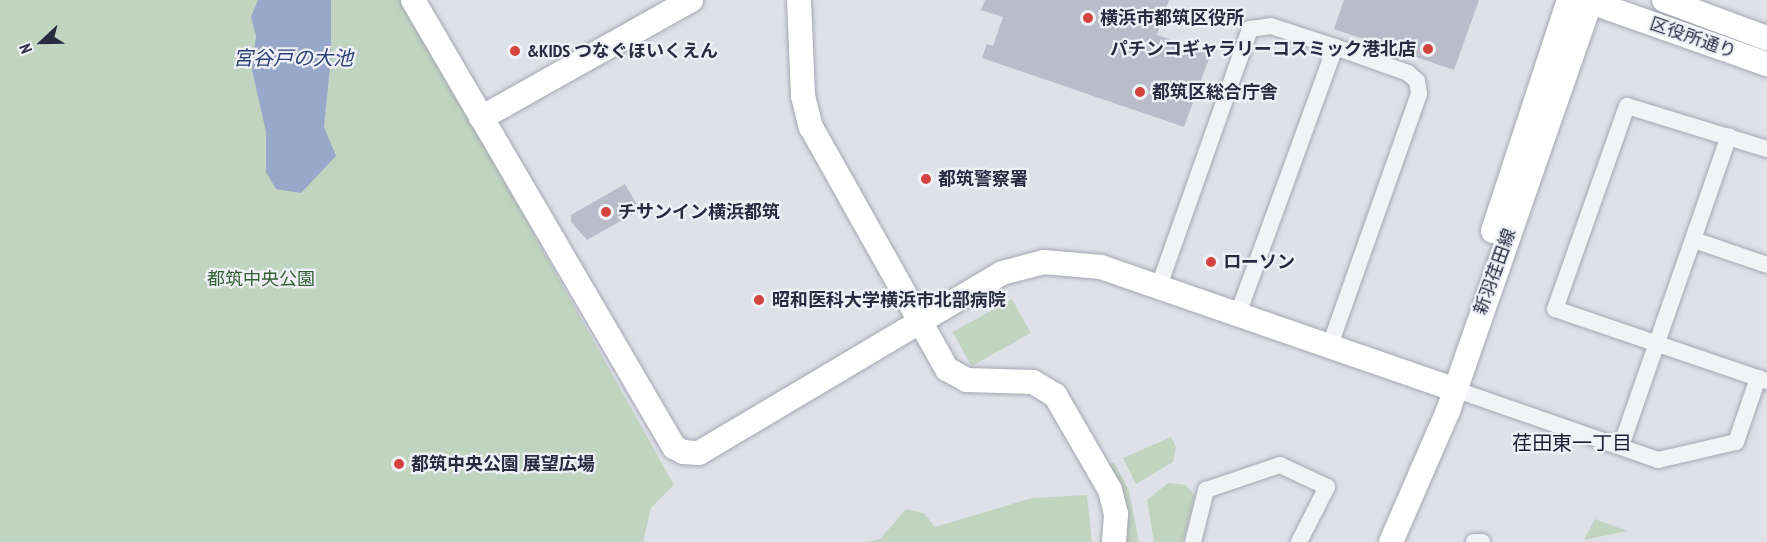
<!DOCTYPE html>
<meta charset="utf-8">
<style>
body{margin:0}
#map{position:relative;width:1767px;height:542px;overflow:hidden;background:#dfe1e9;font-family:"PT Sans Narrow","Noto Sans JP",sans-serif}
div>[style]{position:absolute}
.green>*{inset:0;background:#c1d4c0;transform-origin:0 0}
.water>*{inset:0;background:#98a8cb}
.building>*{inset:0;background:#b9bcc9}
.roads{filter:drop-shadow(0 0 2px #a4a7b3) drop-shadow(0 0 2px #a4a7b3)}
.street>*{height:16px;margin:-8px;padding:0 8px;transform-origin:8px;border-radius:8px;background:#f2f3f7}
.secondary>*{height:24px;margin:-12px;padding:0 12px;transform-origin:12px;border-radius:12px;background:#fff}
.dots>*{width:16px;height:16px;translate:-50% -50%;box-sizing:border-box;border:3px solid #eff1f7;border-radius:50%}
span{translate:-50% -50%;white-space:nowrap;text-align:center;line-height:1.15;-webkit-text-stroke:4.5px #eff1f7;paint-order:stroke}
.poi-label{font-size:18px;color:#272c41;font-weight:700}
.left{translate:0 -50%;text-align:left}
.right{translate:-100% -50%;text-align:right}
.street-label{font-size:18px;color:#272c41}
.park-label{font-size:18px;color:#345e34}
.water-label{font-size:20px;color:#2f4277;font-style:italic}
.neighbourhood-label{font-size:20px;color:#1a1d32}
.north{position:absolute;left:12px;top:12px;width:60px;height:60px;-webkit-text-stroke:4px #eff1f7;paint-order:stroke;rotate:248deg;font-size:16px;font-weight:700;line-height:24px;text-align:center;color:#272c41}
.north::after{content:'';display:block;margin:auto;width:21px;height:27px;background:#272c41;clip-path:polygon(50% 0,100% 100%,50% 72%,0 100%)}
</style>
<div id="map">
<div class="green">
<div style="clip-path:polygon(0 0,404px 0,414px 27px,434px 55px,674px 485px,651px 508px,643px 542px,0 542px)"></div>
<div style="left:1012px;top:299px;width:39px;height:68px;rotate:61deg"></div>
<div style="clip-path:polygon(1171px 437px,1176px 447px,1173px 462px,1136px 484px,1123px 458px)"></div>
<div style="clip-path:polygon(1114px 462px,1129px 491px,1139px 542px,1120px 542px,1107px 466px)"></div>
<div style="clip-path:polygon(1168px 483px,1186px 485px,1195px 496px,1183px 542px,1154px 542px,1147px 500px)"></div>
<div style="clip-path:polygon(1087px 495px,1092px 542px,866px 542px,880px 539px,906px 509px,924px 513px,935px 527px,1032px 498px)"></div>
<div style="clip-path:polygon(1595px 519px,1627px 531px,1584px 540px)"></div>
</div>
<div class="water">
<div style="clip-path:polygon(258px 0,331px 0,331px 57px,324px 127px,336px 156px,301px 193px,276px 189px,266px 172px,266px 132px,252px 70px,256px 36px,251px 17px)"></div>
</div>
<div class="building">
<div style="clip-path:polygon(985px 0,1169px 0,1157px 35px,1211px 53px,1184px 127px,982px 58px,987px 44px,993px 46px,1003px 17px,981px 10px)"></div>
<div style="clip-path:polygon(1344px 0,1479px 0,1454px 70px,1334px 29px)"></div>
<div style="clip-path:polygon(625px 184px,640px 210px,587px 240px,571px 222px,571px 215px)"></div>
</div>
<div class="roads">
<div class="street">
<div style="left:1767px;top:149px;width:146px;rotate:-162.9deg"></div>
<div style="left:1627px;top:106px;width:215px;rotate:109.5deg"></div>
<div style="left:1555px;top:309px;width:224px;rotate:18.8deg"></div>
<div style="left:1694px;top:240px;width:77px;rotate:18.9deg"></div>
<div style="left:1159px;top:286px;width:273px;rotate:-70.5deg"></div>
<div style="left:1250px;top:29px;width:21px;rotate:-8deg"></div>
<div style="left:1271px;top:26px;width:67px;rotate:18.2deg"></div>
<div style="left:1335px;top:47px;width:77px;rotate:19.6deg"></div>
<div style="left:1408px;top:73px;width:12px;rotate:42deg"></div>
<div style="left:1417px;top:81px;width:13px;rotate:81deg"></div>
<div style="left:1419px;top:94px;width:267px;rotate:109.5deg"></div>
<div style="left:1238px;top:314px;width:284px;rotate:-70deg"></div>
<div style="left:1454px;top:389px;width:216px;rotate:19.2deg"></div>
<div style="left:1658px;top:460px;width:80px;rotate:-13deg"></div>
<div style="left:1736px;top:442px;width:68px;rotate:-71deg"></div>
<div style="left:1621px;top:446px;width:328px;rotate:-70.8deg"></div>
<div style="left:1193px;top:542px;width:54px;rotate:-76deg"></div>
<div style="left:1206px;top:490px;width:78px;rotate:-18.7deg"></div>
<div style="left:1280px;top:465px;width:52px;rotate:25.1deg"></div>
<div style="left:1327px;top:487px;width:62px;rotate:117deg"></div>
<div style="left:1474px;top:542px;width:8px"></div>
</div>
<div class="secondary">
<div style="left:413px;top:0;width:518px;rotate:59.72deg"></div>
<div style="left:674px;top:447px;width:10px;rotate:29deg"></div>
<div style="left:683px;top:452px;width:16px;rotate:4deg"></div>
<div style="left:699px;top:453px;width:352px;rotate:-30.7deg"></div>
<div style="left:1002px;top:273px;width:43px;rotate:-14.7deg"></div>
<div style="left:1044px;top:262px;width:57px;rotate:5deg"></div>
<div style="left:1101px;top:267px;width:373px;rotate:19.1deg"></div>
<div style="left:799px;top:0;width:96px;rotate:87.6deg"></div>
<div style="left:803px;top:96px;width:32px;rotate:76deg"></div>
<div style="left:811px;top:127px;width:278px;rotate:60.7deg"></div>
<div style="left:947px;top:369px;width:23px;rotate:29deg"></div>
<div style="left:967px;top:380px;width:66px;rotate:1.7deg"></div>
<div style="left:1033px;top:382px;width:26px;rotate:31deg"></div>
<div style="left:1055px;top:395px;width:110px;rotate:59.9deg"></div>
<div style="left:1110px;top:490px;width:25px;rotate:76deg"></div>
<div style="left:1116px;top:514px;width:28px;rotate:94deg"></div>
<div style="left:1585px;top:0;width:193px;rotate:19.4deg"></div>
<div style="left:1664px;top:0;width:110px;rotate:20.3deg"></div>
<div style="left:481px;top:118px;width:241px;rotate:-29.3deg"></div>
<div style="left:1493px;top:231px;width:243px;rotate:-71.8deg"></div>
<div style="left:1391px;top:542px;width:143px;rotate:-66.5deg"></div>
<div style="left:1448px;top:411px;width:435px;rotate:-70.8deg"></div>
</div>
</div>
<div class="dots">
<div style="left:1088px;top:18px;background:#d4433e"></div>
<div style="left:1428px;top:49px;background:#d4433e"></div>
<div style="left:515px;top:51px;background:#d4433e"></div>
<div style="left:1140px;top:92px;background:#d4433e"></div>
<div style="left:926px;top:179px;background:#d4433e"></div>
<div style="left:606px;top:212px;background:#d4433e"></div>
<div style="left:1211px;top:262px;background:#d4433e"></div>
<div style="left:759px;top:300px;background:#d4433e"></div>
<div style="left:399px;top:464px;background:#d4433e"></div>
</div>
<div class="poi-label">
<span class="left" style="left:1100px;top:18px">横浜市都筑区役所</span>
<span class="right" style="left:1416px;top:49px">パチンコギャラリーコスミック港北店</span>
<span class="left" style="left:527px;top:51px">&amp;KIDS つなぐほいくえん</span>
<span class="left" style="left:1152px;top:92px">都筑区総合庁舎</span>
<span class="left" style="left:938px;top:179px">都筑警察署</span>
<span class="left" style="left:618px;top:212px">チサンイン横浜都筑</span>
<span class="left" style="left:1223px;top:262px">ローソン</span>
<span class="left" style="left:772px;top:300px">昭和医科大学横浜市北部病院</span>
<span class="left" style="left:411px;top:464px">都筑中央公園 展望広場</span>
</div>
<div class="street-label">
<span style="left:1693px;top:38px;rotate:19deg">区役所通り</span>
<span style="left:1495px;top:272px;rotate:-70deg">新羽荏田線</span>
</div>
<div class="park-label">
<span style="left:261px;top:279px">都筑中央公園</span>
</div>
<div class="water-label">
<span style="left:293px;top:58px">宮谷戸の大池</span>
</div>
<div class="neighbourhood-label">
<span style="left:1572px;top:443px">荏田東一丁目</span>
</div>
<div class="north">N</div>
</div>
